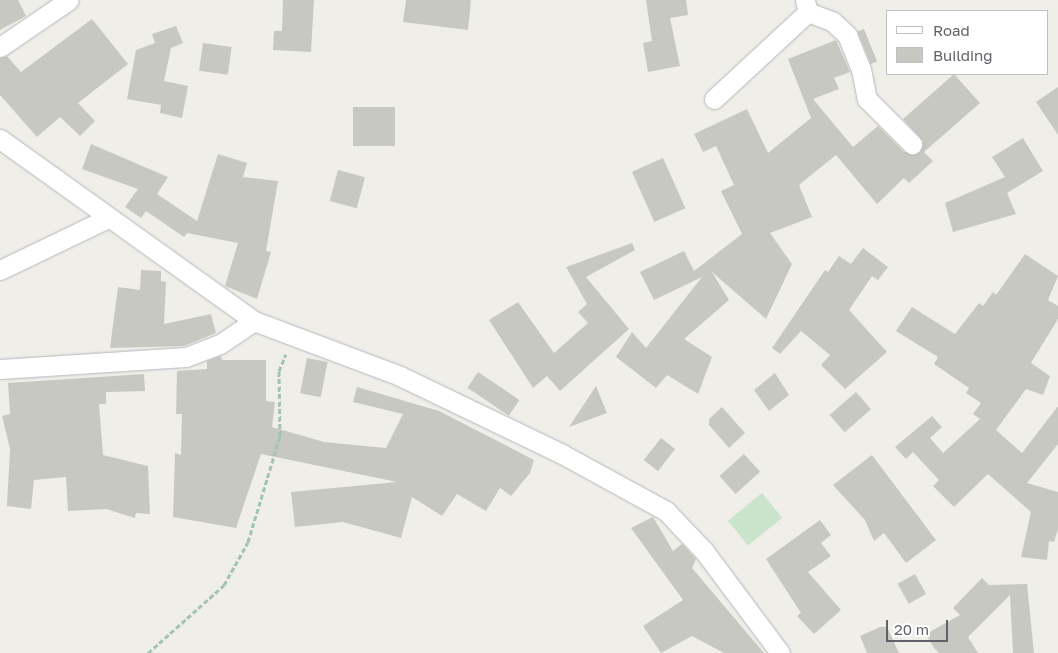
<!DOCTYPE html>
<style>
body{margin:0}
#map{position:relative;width:1058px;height:653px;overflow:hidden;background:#f0eee9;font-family:"Golos Text",sans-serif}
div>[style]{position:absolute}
.green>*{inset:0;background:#c9e4ca;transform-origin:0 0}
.building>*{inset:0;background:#c8c8c3;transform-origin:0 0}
.path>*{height:3px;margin-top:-1.5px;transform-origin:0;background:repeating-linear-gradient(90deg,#a2c4ae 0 5px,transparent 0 7.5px)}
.roads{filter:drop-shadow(0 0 1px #b5b7bb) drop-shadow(0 0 1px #b5b7bb)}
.minor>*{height:19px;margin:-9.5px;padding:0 9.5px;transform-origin:9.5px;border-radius:9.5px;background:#fff}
span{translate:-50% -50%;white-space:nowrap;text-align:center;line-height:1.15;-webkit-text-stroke:5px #fff;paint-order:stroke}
.legend{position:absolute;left:886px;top:10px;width:162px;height:65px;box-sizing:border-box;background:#fff;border:1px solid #bfc0c2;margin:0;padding:6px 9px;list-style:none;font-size:15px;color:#606267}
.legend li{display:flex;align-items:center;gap:10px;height:25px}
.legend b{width:25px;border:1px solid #bfc0c2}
.scale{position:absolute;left:886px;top:620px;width:62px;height:22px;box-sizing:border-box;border:2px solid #606267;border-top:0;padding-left:6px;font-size:15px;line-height:18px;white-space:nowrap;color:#606267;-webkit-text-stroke:4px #fff;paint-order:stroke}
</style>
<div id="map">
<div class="green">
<div style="left:762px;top:493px;width:32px;height:44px;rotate:51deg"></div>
</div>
<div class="building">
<div style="clip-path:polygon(0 0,18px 0,26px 16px,0 30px)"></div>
<div style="clip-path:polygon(283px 0,314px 0,311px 52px,273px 50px,274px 31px,282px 31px)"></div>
<div style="clip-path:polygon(406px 0,471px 0,468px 30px,403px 22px)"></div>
<div style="clip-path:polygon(646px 0,686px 0,688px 15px,670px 18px,680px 66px,648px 72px,643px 43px,652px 41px)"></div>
<div style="clip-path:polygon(92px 19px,128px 64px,78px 103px,95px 121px,80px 136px,60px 117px,37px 137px,0 95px,0 58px,7px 56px,21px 72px)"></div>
<div style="clip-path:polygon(176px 26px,183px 43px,171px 48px,164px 81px,188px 86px,182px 118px,160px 113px,161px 105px,127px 99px,136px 50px,155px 43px,152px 34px)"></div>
<div style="left:864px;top:29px;width:35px;height:7px;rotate:68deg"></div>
<div style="clip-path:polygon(836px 40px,850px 72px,834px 78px,839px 89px,813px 99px,853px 147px,878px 126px,904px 152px,920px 152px,923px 141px,903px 119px,954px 74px,980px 103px,924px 152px,933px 161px,909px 183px,904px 178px,877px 204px,836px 155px,799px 185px,812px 217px,770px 233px,792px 264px,766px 319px,712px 272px,729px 300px,684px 339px,712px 357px,698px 394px,667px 375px,656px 388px,616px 357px,632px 332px,646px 348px,702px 277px,654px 300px,640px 272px,684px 251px,694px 271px,742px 234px,721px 191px,734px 185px,716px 146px,703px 152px,694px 134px,747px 109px,768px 153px,811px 118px,788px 59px)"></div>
<div style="left:203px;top:43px;width:29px;height:28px;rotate:8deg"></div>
<div style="clip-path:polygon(1058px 87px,1058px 135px,1036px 102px)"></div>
<div style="left:353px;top:107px;width:42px;height:39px"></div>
<div style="clip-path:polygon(1023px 138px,1043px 171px,1007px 193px,1016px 214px,953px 232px,945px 203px,1005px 177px,992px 157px)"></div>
<div style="clip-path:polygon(91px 144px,168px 177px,157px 194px,197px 221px,218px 154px,247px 163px,243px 177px,278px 181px,266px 251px,271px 252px,257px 299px,225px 286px,238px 243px,187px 233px,184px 237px,146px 211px,141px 218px,125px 207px,138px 189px,82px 169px)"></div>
<div style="left:663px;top:158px;width:55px;height:34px;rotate:66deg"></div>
<div style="left:338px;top:170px;width:28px;height:32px;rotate:15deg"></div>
<div style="clip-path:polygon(632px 243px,635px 250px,586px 277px,629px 329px,560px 391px,547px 376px,533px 388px,489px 320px,518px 302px,554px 353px,588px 323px,578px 312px,587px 304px,566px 267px)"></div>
<div style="clip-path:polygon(863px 248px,888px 267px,878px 280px,872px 276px,849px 310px,887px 352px,845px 389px,821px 365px,830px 355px,801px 331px,780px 354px,772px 348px,825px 270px,828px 272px,839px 256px,851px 264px)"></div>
<div style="clip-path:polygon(1025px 254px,1058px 276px,1048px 300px,1058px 306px,1058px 319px,1031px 363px,1050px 376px,1043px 395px,1026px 389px,996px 430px,1022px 453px,1058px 406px,1058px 444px,1027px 483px,1058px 492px,1058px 529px,1054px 542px,1049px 541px,1047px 560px,1021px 557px,1031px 512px,988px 474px,954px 507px,933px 486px,939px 480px,913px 452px,906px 459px,895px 447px,932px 416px,942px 427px,930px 438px,943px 453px,980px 419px,973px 414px,981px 403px,966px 393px,969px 388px,934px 364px,938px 357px,896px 331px,912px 307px,955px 334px,979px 303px,983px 306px,993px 292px,996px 295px)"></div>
<div style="clip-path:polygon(141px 270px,161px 271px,161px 281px,166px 282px,164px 324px,211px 314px,216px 333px,184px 346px,110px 348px,118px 287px,140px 290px)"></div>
<div style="clip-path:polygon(221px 356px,222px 360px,266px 360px,266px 401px,275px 402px,272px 427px,324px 442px,386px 448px,403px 414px,353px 402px,357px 387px,439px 411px,534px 460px,530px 473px,511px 496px,500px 488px,486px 511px,457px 494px,442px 516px,412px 497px,401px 538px,343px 522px,295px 527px,291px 492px,397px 482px,261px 454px,236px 528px,173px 517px,175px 453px,181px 455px,182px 414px,176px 414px,177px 371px,207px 369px,207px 361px)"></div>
<div style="left:307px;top:358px;width:21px;height:36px;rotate:11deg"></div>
<div style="left:478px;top:372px;width:50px;height:19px;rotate:34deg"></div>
<div style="clip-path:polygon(775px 373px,789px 395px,769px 411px,754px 390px)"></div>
<div style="clip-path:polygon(144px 374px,145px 391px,106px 392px,106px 404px,99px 404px,103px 455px,148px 466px,150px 514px,136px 513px,135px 518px,106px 509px,68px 511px,66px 477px,34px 480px,31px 509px,7px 506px,10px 449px,2px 416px,10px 414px,8px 383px)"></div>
<div style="clip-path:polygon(596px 386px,607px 413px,569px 427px)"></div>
<div style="left:856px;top:392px;width:23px;height:35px;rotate:49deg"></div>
<div style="clip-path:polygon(722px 407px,745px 433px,729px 448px,709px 425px,709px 419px)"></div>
<div style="left:661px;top:438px;width:18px;height:28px;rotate:38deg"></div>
<div style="left:744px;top:454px;width:24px;height:33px;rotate:48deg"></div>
<div style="clip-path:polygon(872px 455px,936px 540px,906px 563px,884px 533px,874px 541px,865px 520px,833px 485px)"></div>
<div style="clip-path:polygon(653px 517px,673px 551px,682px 544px,696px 559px,692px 568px,764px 653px,724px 653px,692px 636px,661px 653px,643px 626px,683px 600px,631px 528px)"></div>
<div style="clip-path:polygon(820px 520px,831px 535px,821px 543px,831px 556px,808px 572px,841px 610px,814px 634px,797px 616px,801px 613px,766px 559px)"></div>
<div style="left:915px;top:574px;width:23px;height:20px;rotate:61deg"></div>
<div style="clip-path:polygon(982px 578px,989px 585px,1027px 584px,1034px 653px,1013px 653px,1010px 595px,968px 637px,978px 653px,939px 653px,934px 648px,926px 634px,960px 615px,953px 608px)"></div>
<div style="clip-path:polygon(880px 627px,887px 627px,899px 653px,867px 653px,860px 636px)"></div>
</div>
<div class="path">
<div style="left:148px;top:653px;width:102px;rotate:-41.8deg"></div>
<div style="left:224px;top:585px;width:49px;rotate:-60.8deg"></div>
<div style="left:248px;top:542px;width:111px;rotate:-73.2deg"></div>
<div style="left:280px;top:436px;width:65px;rotate:-90.9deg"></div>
<div style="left:279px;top:371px;width:18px;rotate:-68deg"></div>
</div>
<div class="roads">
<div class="minor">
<div style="left:808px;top:12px;width:26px;rotate:21deg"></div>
<div style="left:832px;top:21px;width:21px;rotate:43deg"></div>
<div style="left:847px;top:35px;width:37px;rotate:68deg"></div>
<div style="left:861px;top:69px;width:31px;rotate:79deg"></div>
<div style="left:867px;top:99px;width:64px;rotate:45deg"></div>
<div style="left:0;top:47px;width:83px;rotate:-34.3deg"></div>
<div style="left:714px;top:99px;width:128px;rotate:-42.8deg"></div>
<div style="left:808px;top:12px;width:11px;rotate:-105deg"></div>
<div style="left:0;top:139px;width:312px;rotate:35.6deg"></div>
<div style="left:254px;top:321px;width:156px;rotate:20.6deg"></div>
<div style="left:400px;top:376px;width:180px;rotate:25.7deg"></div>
<div style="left:562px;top:454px;width:119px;rotate:28.7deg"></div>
<div style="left:666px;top:511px;width:55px;rotate:46.5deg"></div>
<div style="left:704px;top:551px;width:127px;rotate:53.3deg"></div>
<div style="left:0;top:270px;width:120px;rotate:-25.7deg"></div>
<div style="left:0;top:369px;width:186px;rotate:-3.7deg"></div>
<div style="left:186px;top:357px;width:36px;rotate:-21deg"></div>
<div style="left:220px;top:344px;width:41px;rotate:-34.1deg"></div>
</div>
</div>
<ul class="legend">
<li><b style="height:6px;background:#fff"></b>Road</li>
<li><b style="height:14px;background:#c8c8c3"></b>Building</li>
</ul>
<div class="scale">20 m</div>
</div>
